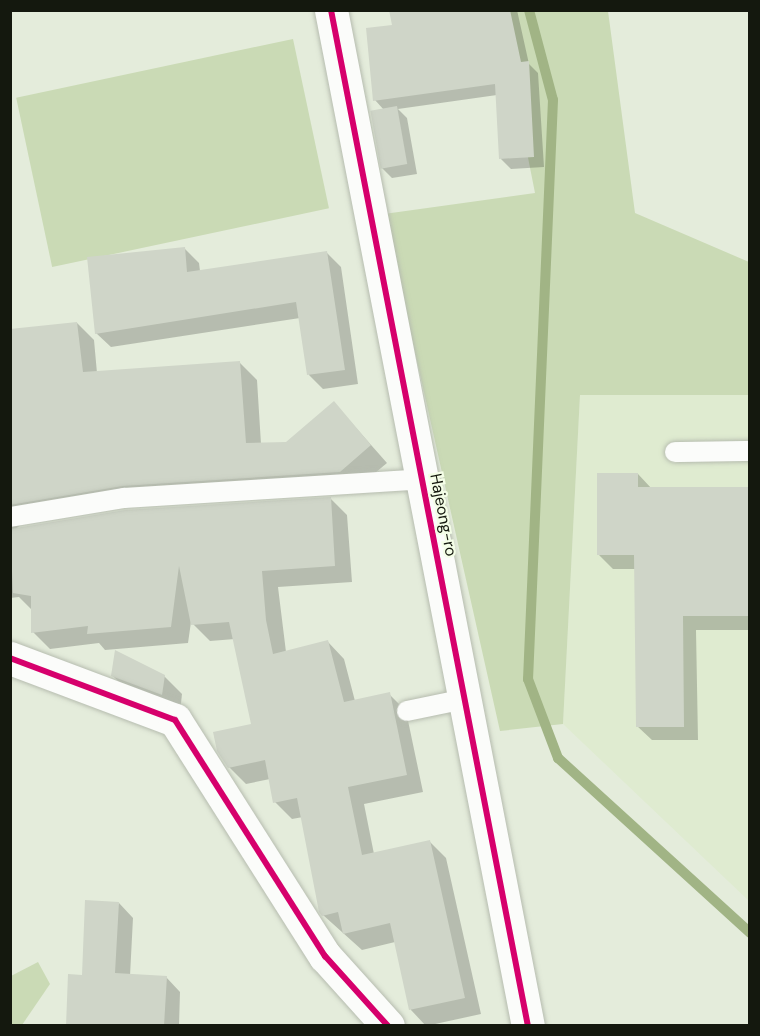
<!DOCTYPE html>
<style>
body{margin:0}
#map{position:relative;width:760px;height:1036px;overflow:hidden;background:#e4ecdb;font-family:"DM Sans",sans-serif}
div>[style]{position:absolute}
.built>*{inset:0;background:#dfebd0}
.green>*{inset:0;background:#cadab5;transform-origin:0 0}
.shadow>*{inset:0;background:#0003}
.stream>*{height:10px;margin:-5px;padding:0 5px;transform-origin:5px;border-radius:5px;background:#a1b485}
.building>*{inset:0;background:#cfd5c8;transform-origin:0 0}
.roads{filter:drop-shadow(0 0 2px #b6bcaf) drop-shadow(0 0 2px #b6bcaf)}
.lane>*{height:20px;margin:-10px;padding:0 10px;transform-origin:10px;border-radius:10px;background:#fbfcfa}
.street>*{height:33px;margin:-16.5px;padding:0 16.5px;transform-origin:16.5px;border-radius:16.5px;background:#fbfcfa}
.secondary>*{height:33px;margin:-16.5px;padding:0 16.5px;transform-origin:16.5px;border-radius:16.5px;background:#fbfcfa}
.cycleway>*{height:6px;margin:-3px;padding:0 3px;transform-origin:3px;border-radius:3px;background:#d6006c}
span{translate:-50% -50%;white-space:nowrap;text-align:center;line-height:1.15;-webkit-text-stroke:4.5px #f4fee7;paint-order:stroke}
.street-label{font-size:16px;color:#14180e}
.frame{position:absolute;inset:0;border:12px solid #14180e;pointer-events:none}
</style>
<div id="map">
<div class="built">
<div style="clip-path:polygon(580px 395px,749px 395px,749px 901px,563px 724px)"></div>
</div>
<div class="green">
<div style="clip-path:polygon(499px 11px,608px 11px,635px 213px,749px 262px,749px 395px,580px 395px,563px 724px,500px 731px,384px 214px,535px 193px)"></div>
<div style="left:293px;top:39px;width:173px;height:283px;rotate:78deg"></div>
<div style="clip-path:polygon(38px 962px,50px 984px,22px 1025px,11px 1025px,11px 976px)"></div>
</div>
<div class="shadow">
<div style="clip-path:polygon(406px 10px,517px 10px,529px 64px,538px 73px,544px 167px,511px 169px,501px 159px,497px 95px,398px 109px,407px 118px,417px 174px,392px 178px,382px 168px,384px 110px,375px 100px,393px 27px)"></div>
<div style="clip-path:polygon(184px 248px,199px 263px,200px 271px,326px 252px,341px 267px,358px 384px,323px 389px,309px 375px,300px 318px,111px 347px,96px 333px)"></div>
<div style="clip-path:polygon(77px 323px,94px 340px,97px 373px,240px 363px,257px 380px,261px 444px,287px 443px,334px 403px,387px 463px,357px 488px,140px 502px,25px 522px,14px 530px,330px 498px,347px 515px,352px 582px,278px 587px,286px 652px,328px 642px,344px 659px,355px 701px,389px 694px,406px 711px,423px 792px,364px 804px,374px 854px,429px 841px,446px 858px,481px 1014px,426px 1026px,411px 1010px,395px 942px,362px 950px,323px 915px,303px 817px,292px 819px,275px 802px,270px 779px,246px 784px,229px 767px,253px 726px,235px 639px,210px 641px,191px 622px,188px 643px,105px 650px,99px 643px,50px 649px,33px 632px,31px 609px,19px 597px,10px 598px,10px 331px)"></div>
<div style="clip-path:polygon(638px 474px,652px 489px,750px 489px,750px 630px,696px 630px,698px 740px,652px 740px,637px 726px,636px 569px,613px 569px,599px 555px)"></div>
<div style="clip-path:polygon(112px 675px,164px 676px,182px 694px,180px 712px,130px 693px)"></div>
<div style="clip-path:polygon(119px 903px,133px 918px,130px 976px,166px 977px,180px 992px,179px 1026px,67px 1026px,83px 976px)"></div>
</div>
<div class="stream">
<div style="left:529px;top:10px;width:93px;rotate:75.1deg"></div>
<div style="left:553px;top:100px;width:580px;rotate:92.47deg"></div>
<div style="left:528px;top:679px;width:85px;rotate:69.2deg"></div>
<div style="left:558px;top:758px;width:260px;rotate:42.3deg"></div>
</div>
<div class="building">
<div style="clip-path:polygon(389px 10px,510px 10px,521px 62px,529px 61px,534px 157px,499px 159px,495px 84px,373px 101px,366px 28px,392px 25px)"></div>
<div style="left:397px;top:106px;width:59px;height:27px;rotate:80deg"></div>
<div style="clip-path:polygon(185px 247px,187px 272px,327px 251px,345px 370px,307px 375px,296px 302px,95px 334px,87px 257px)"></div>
<div style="clip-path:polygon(77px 322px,83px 372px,240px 361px,246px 443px,286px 442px,334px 401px,371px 445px,340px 472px,123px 486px,10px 505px,10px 329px)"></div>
<div style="clip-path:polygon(597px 473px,638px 473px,638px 487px,750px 487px,750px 616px,683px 616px,684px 727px,636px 727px,634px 555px,597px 555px)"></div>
<div style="clip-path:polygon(331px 497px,335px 566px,262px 571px,266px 620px,273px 654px,328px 640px,344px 702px,390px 692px,407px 775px,348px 787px,362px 855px,430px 840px,465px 998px,409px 1010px,390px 923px,343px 934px,338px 912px,322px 916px,319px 912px,297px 798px,273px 803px,265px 760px,228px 768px,217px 751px,213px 732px,251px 724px,229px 622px,191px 625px,179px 566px,171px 627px,87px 634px,88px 626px,31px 633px,31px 596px,13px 593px,10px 529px,125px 510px)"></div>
<div style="clip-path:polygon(115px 650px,165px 675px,162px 695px,111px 676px)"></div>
<div style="clip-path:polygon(85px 900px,119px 902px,115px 973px,167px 976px,164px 1026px,66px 1026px,68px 974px,82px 975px)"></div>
</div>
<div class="roads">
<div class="lane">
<div style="left:675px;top:452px;width:75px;rotate:-0.8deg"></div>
<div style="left:10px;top:517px;width:116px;rotate:-9.5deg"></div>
<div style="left:124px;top:498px;width:299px;rotate:-3.6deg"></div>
<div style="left:407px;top:711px;width:59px;rotate:-11.7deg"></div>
</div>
<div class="street">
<div style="left:10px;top:658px;width:176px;rotate:20.6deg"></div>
<div style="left:175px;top:720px;width:280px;rotate:57.6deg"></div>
<div style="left:325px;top:956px;width:94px;rotate:48deg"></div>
</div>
<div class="secondary">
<div style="left:331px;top:10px;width:1035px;rotate:79.03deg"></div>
</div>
</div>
<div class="cycleway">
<div style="left:331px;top:10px;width:1035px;rotate:79.03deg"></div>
<div style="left:10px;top:658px;width:176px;rotate:20.6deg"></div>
<div style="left:175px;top:720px;width:280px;rotate:57.6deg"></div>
<div style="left:325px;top:956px;width:94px;rotate:48deg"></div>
</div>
<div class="street-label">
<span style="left:443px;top:515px;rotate:79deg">Hajeong-ro</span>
</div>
<div class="frame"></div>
</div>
